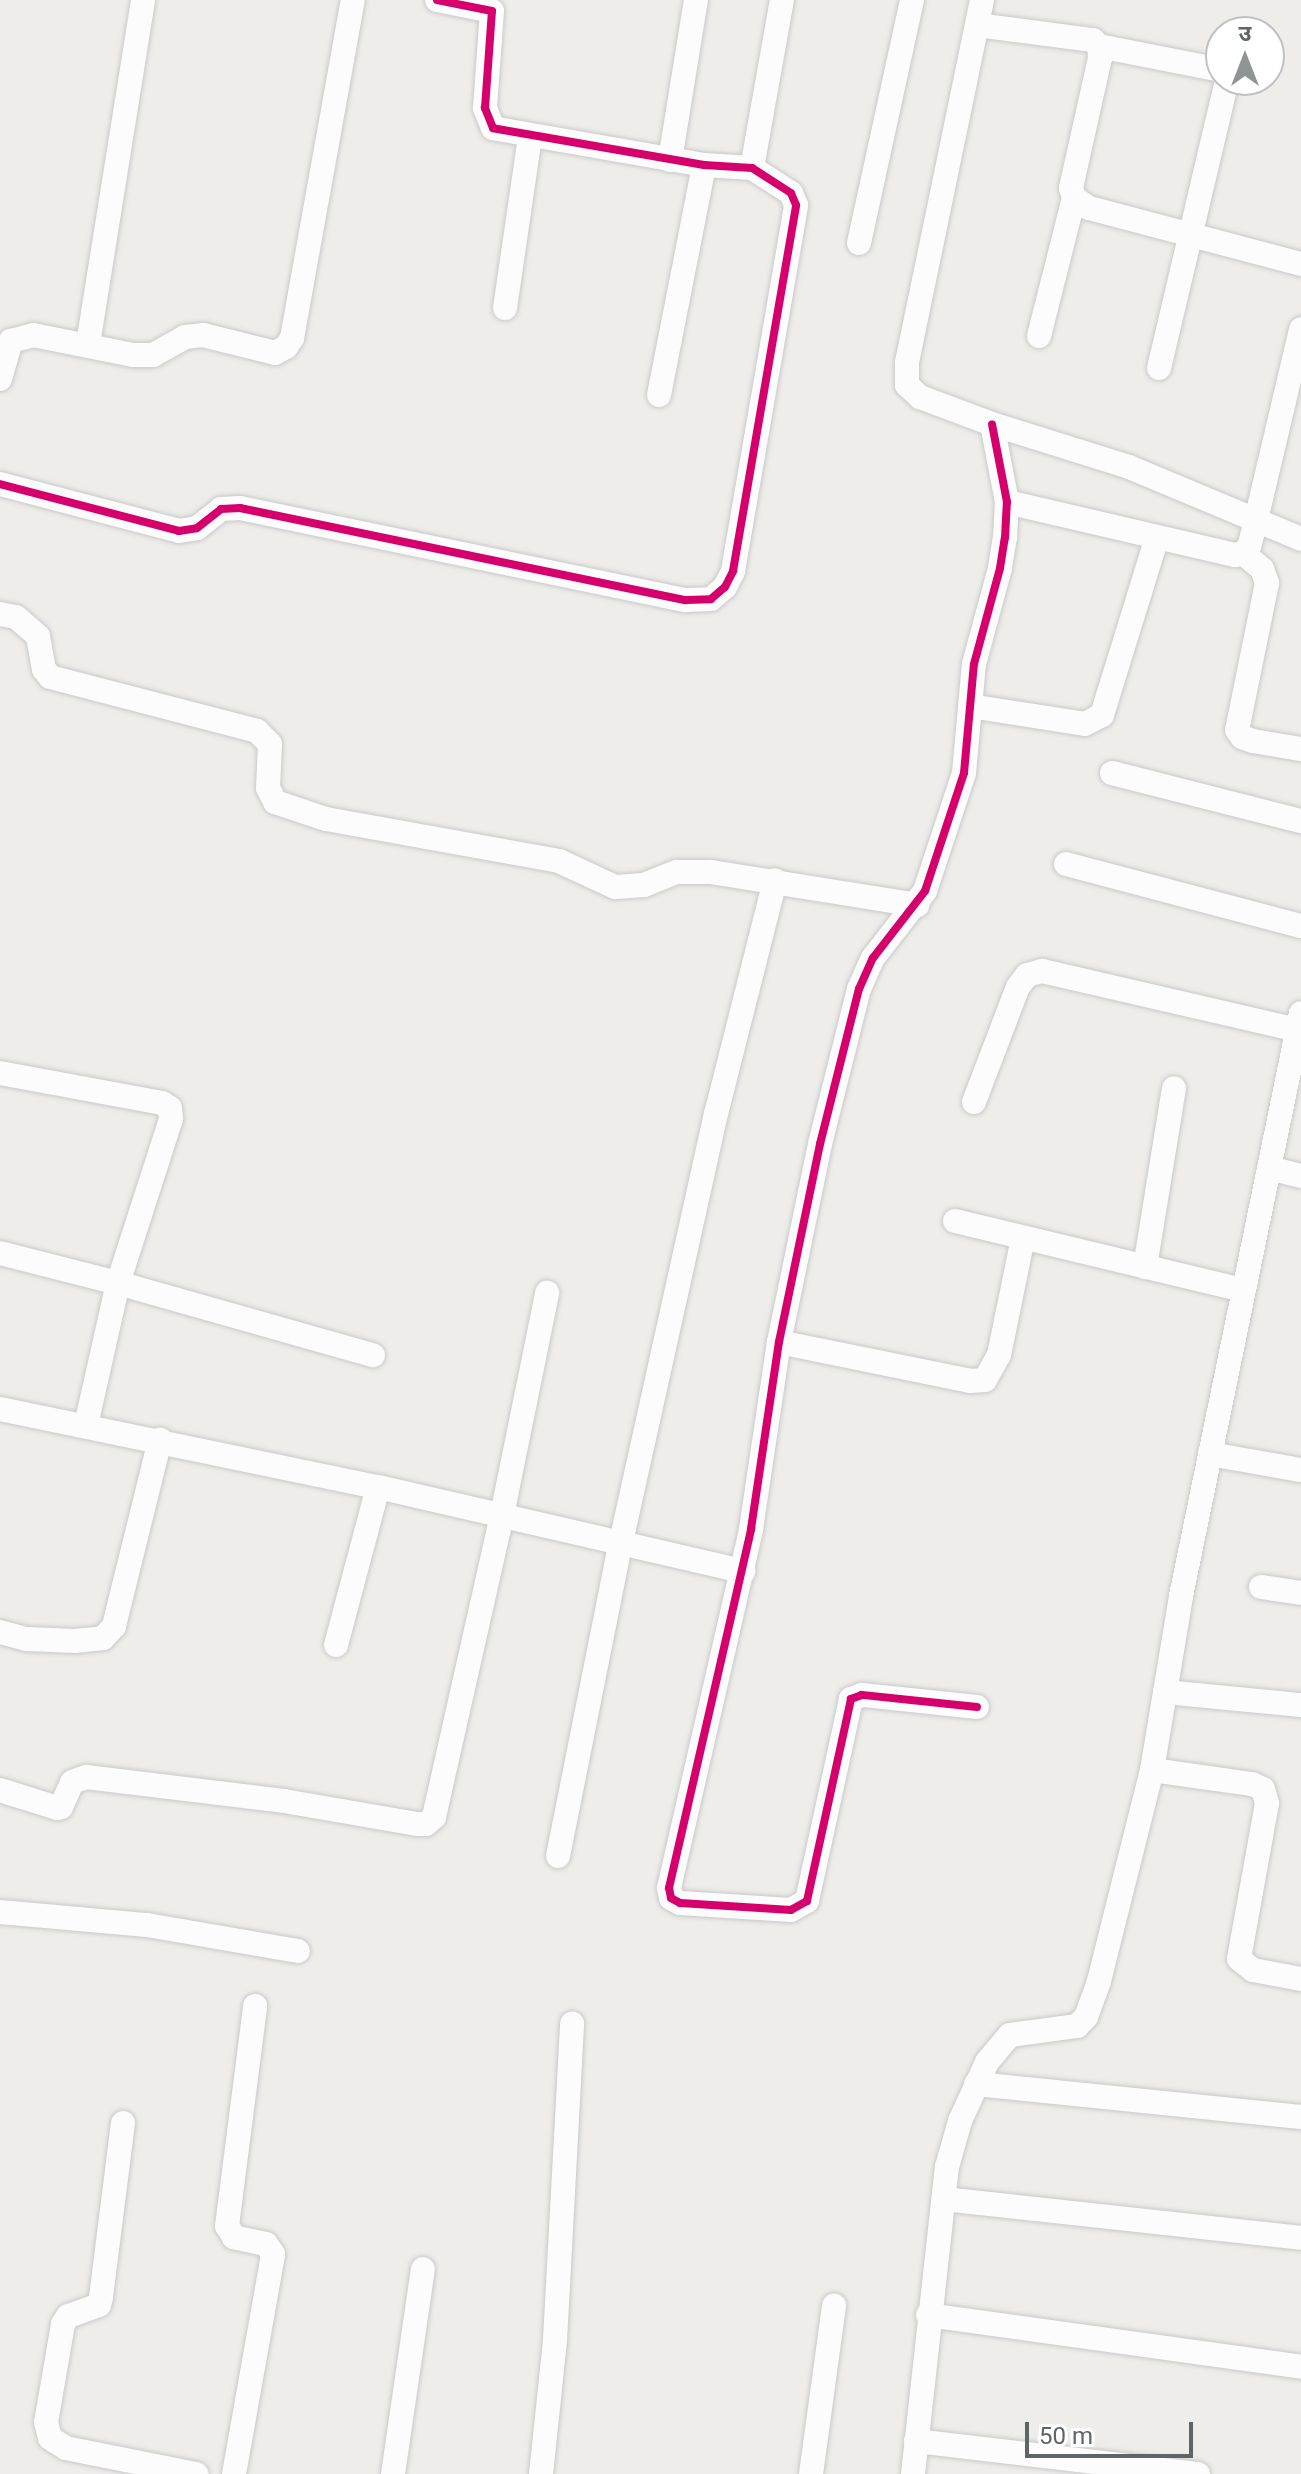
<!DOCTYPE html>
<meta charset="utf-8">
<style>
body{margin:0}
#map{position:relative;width:1301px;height:2474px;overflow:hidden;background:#eeedea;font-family:Roboto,"Noto Sans Devanagari",sans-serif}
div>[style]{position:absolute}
.roads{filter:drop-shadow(0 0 2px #c9cac9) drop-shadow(0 0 2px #c9cac9)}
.minor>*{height:24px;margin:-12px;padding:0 12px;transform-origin:12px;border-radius:12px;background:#fcfcfc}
.cycleway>*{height:8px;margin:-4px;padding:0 4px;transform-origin:4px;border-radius:4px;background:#d6006c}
span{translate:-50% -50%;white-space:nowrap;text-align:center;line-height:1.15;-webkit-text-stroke:8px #fff;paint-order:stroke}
.north{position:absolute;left:1205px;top:16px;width:80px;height:80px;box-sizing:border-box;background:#fff;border:2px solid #bfc1c2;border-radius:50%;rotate:0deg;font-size:22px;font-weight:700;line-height:32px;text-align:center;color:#5f6467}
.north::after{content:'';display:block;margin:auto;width:28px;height:36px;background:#919495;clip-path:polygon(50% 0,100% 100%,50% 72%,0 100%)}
.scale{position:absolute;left:1025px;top:2422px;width:168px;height:36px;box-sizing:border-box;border:4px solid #5f6467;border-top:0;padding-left:10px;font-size:24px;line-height:28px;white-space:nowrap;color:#5f6467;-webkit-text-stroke:6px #fff;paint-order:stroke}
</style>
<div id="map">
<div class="roads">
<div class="minor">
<div style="left:982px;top:0;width:370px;rotate:101.7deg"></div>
<div style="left:907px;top:362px;width:23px;rotate:90deg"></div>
<div style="left:907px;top:385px;width:18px;rotate:43deg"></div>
<div style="left:920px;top:397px;width:77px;rotate:20.6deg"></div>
<div style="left:992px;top:424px;width:144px;rotate:17.4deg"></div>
<div style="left:1129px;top:467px;width:186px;rotate:22.7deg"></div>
<div style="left:977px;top:25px;width:117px;rotate:7.4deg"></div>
<div style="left:1093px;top:40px;width:8px;rotate:45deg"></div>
<div style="left:1099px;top:46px;width:12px;rotate:85deg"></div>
<div style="left:1100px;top:58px;width:133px;rotate:102.6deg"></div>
<div style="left:1071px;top:188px;width:10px;rotate:73deg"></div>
<div style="left:1074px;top:198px;width:18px;rotate:34deg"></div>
<div style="left:1089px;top:208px;width:219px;rotate:14.8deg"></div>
<div style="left:1099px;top:46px;width:124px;rotate:11.1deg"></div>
<div style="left:670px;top:160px;width:162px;rotate:-80.8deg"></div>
<div style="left:752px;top:168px;width:171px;rotate:-79.9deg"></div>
<div style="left:859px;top:243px;width:249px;rotate:-77.7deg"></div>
<div style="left:505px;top:308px;width:173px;rotate:-81.7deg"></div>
<div style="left:1039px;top:336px;width:142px;rotate:-75.8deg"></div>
<div style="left:88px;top:344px;width:348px;rotate:-80.9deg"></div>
<div style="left:1159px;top:368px;width:296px;rotate:-76.7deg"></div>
<div style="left:0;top:379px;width:40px;rotate:-74deg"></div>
<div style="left:11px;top:341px;width:23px;rotate:-15deg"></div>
<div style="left:33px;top:335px;width:102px;rotate:11.3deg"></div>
<div style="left:133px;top:355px;width:20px"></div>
<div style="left:153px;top:355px;width:37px;rotate:-29deg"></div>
<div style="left:185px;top:337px;width:18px;rotate:-6deg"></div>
<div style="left:203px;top:335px;width:74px;rotate:14deg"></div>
<div style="left:275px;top:353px;width:13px;rotate:-29deg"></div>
<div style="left:286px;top:347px;width:11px;rotate:-56deg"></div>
<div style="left:292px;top:338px;width:343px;rotate:-79.8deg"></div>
<div style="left:659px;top:395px;width:234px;rotate:-78.9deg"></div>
<div style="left:0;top:484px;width:185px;rotate:14.7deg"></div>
<div style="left:179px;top:531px;width:18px;rotate:-9deg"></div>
<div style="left:197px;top:528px;width:31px;rotate:-38deg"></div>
<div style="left:221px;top:509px;width:19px;rotate:-3deg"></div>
<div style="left:240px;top:508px;width:455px;rotate:11.7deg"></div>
<div style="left:686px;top:600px;width:25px;rotate:-2deg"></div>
<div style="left:711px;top:599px;width:18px;rotate:-41deg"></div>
<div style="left:725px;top:587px;width:18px;rotate:-63deg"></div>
<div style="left:733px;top:571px;width:371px;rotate:-80.2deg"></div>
<div style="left:796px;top:205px;width:13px;rotate:-113deg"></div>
<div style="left:791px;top:193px;width:46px;rotate:-147.3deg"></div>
<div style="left:752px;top:168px;width:48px;rotate:-176.4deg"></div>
<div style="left:704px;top:165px;width:214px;rotate:-170.1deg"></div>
<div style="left:493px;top:128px;width:22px;rotate:-112deg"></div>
<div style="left:485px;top:108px;width:97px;rotate:-85.9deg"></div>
<div style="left:492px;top:11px;width:56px;rotate:-168.7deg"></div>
<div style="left:1007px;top:502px;width:234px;rotate:13.1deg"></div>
<div style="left:1235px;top:555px;width:8px;rotate:-14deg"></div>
<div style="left:1243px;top:553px;width:8px;rotate:-45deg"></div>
<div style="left:1249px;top:547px;width:28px;rotate:-75deg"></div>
<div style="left:1256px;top:520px;width:196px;rotate:-76.7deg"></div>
<div style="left:1243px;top:553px;width:25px;rotate:40deg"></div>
<div style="left:1262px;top:569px;width:15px;rotate:70deg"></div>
<div style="left:1267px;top:583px;width:150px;rotate:101.5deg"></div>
<div style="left:1237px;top:730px;width:9px;rotate:54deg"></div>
<div style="left:1242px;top:737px;width:12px;rotate:20deg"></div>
<div style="left:1253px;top:741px;width:49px;rotate:9.5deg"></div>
<div style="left:0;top:614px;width:16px;rotate:11deg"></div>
<div style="left:16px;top:617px;width:29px;rotate:41deg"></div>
<div style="left:38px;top:636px;width:34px;rotate:80deg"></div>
<div style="left:44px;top:669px;width:10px;rotate:53deg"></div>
<div style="left:50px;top:677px;width:214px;rotate:14.6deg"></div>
<div style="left:257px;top:731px;width:18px;rotate:45deg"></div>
<div style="left:270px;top:744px;width:44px;rotate:92.6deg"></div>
<div style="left:268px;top:788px;width:16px;rotate:63deg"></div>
<div style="left:275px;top:802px;width:54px;rotate:18.4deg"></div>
<div style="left:326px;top:819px;width:237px;rotate:10.2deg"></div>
<div style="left:559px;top:861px;width:62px;rotate:24.9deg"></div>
<div style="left:615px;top:887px;width:29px;rotate:-4deg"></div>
<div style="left:644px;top:885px;width:35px;rotate:-22deg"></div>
<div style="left:677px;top:872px;width:34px"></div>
<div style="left:711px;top:872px;width:209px;rotate:9.1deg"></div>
<div style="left:970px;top:706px;width:116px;rotate:8.9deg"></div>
<div style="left:1085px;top:724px;width:19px;rotate:-28deg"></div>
<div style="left:1102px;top:715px;width:186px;rotate:-72.8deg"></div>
<div style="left:1112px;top:773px;width:195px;rotate:14.3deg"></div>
<div style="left:1066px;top:864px;width:243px;rotate:14.8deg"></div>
<div style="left:0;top:1073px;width:165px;rotate:10.5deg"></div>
<div style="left:162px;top:1103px;width:9px;rotate:32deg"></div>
<div style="left:170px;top:1108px;width:11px;rotate:85deg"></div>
<div style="left:171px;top:1119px;width:172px;rotate:107.9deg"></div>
<div style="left:118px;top:1283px;width:265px;rotate:15.8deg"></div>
<div style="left:974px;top:1102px;width:123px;rotate:-69.1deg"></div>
<div style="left:1018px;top:987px;width:15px;rotate:-53deg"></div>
<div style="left:1027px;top:975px;width:16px;rotate:-15deg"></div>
<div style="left:1042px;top:971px;width:262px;rotate:13deg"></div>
<div style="left:1269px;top:1168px;width:33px;rotate:14deg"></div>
<div style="left:955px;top:1221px;width:295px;rotate:13.5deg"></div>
<div style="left:0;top:1253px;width:122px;rotate:14.3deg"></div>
<div style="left:118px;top:1283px;width:146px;rotate:102.7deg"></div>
<div style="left:1145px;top:1267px;width:181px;rotate:-80.8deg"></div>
<div style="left:779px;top:1342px;width:195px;rotate:11.5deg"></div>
<div style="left:970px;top:1381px;width:15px;rotate:-4deg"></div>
<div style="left:985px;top:1380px;width:29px;rotate:-61deg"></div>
<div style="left:999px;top:1355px;width:119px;rotate:-78.4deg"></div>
<div style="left:0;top:1409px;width:386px;rotate:11.7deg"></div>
<div style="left:378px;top:1487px;width:375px;rotate:13deg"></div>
<div style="left:1210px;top:1454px;width:92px;rotate:10deg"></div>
<div style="left:1261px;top:1587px;width:40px;rotate:8.5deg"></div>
<div style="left:0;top:1632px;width:28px;rotate:15deg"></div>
<div style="left:27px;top:1639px;width:48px;rotate:2.4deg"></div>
<div style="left:75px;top:1641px;width:28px;rotate:-6deg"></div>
<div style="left:103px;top:1638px;width:16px;rotate:-47deg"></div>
<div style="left:114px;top:1626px;width:192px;rotate:-76.1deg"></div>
<div style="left:336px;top:1645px;width:163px;rotate:-75.1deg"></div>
<div style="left:1165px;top:1692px;width:137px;rotate:5.5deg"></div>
<div style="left:977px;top:1707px;width:116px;rotate:-174deg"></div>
<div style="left:862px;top:1695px;width:12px;rotate:160deg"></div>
<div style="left:851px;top:1699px;width:207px;rotate:102.3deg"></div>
<div style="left:807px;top:1901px;width:18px;rotate:151deg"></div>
<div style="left:791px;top:1910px;width:111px;rotate:-176.4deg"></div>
<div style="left:680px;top:1903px;width:10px;rotate:-151deg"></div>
<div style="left:671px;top:1898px;width:10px;rotate:-101deg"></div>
<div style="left:669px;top:1888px;width:368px;rotate:-77.1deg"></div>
<div style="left:751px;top:1529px;width:189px;rotate:-81.5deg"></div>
<div style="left:779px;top:1342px;width:202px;rotate:-78.3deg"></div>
<div style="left:820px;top:1144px;width:160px;rotate:-75.9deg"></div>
<div style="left:859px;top:989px;width:34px;rotate:-66deg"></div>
<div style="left:873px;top:958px;width:85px;rotate:-52.2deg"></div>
<div style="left:925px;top:891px;width:124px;rotate:-71.7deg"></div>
<div style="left:964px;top:773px;width:109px;rotate:-84.8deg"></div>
<div style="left:974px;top:664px;width:99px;rotate:-74.8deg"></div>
<div style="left:1000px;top:568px;width:30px;rotate:-81deg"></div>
<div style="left:1005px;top:538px;width:36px;rotate:-87deg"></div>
<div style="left:1007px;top:502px;width:79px;rotate:-100.9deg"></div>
<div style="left:1152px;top:1770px;width:101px;rotate:8deg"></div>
<div style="left:1252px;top:1784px;width:12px;rotate:24deg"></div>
<div style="left:1263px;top:1789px;width:15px;rotate:74deg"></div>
<div style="left:1267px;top:1803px;width:158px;rotate:100.2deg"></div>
<div style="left:1239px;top:1959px;width:18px;rotate:38deg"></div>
<div style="left:1253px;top:1970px;width:49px;rotate:10.6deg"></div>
<div style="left:0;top:1790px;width:60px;rotate:17.5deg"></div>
<div style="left:57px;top:1808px;width:4px;rotate:-14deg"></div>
<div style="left:61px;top:1807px;width:27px;rotate:-66deg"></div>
<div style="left:72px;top:1782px;width:15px;rotate:-20deg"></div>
<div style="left:86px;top:1777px;width:199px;rotate:6.9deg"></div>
<div style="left:284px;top:1801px;width:135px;rotate:9.8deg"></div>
<div style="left:417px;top:1824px;width:9px"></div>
<div style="left:426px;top:1824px;width:11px;rotate:-41deg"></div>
<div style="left:434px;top:1817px;width:310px;rotate:-77.3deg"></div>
<div style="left:502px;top:1515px;width:227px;rotate:-78.5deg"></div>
<div style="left:558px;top:1856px;width:320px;rotate:-78.7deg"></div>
<div style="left:621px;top:1542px;width:438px;rotate:-77.5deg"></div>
<div style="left:716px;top:1114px;width:241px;rotate:-75.8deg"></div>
<div style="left:0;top:1912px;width:148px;rotate:5.1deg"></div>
<div style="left:147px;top:1925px;width:153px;rotate:9.8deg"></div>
<div style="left:976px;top:2084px;width:327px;rotate:5.8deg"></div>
<div style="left:123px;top:2123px;width:175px;rotate:97.2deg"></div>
<div style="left:101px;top:2297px;width:8px;rotate:104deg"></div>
<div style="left:99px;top:2305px;width:33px;rotate:160deg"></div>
<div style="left:68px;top:2316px;width:9px;rotate:122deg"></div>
<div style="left:63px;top:2324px;width:99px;rotate:99.8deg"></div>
<div style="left:46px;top:2422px;width:16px;rotate:76deg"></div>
<div style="left:50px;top:2438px;width:19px;rotate:32deg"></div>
<div style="left:66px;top:2448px;width:133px;rotate:11.3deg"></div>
<div style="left:944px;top:2199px;width:359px;rotate:6.2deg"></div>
<div style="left:928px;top:2315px;width:377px;rotate:7.9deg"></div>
<div style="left:916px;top:2441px;width:284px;rotate:6.7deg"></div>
<div style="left:234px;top:2474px;width:223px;rotate:-79.9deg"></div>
<div style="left:273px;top:2254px;width:12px;rotate:-125deg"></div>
<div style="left:266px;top:2244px;width:33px;rotate:-168deg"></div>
<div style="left:234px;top:2237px;width:13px;rotate:-122deg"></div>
<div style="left:227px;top:2226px;width:222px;rotate:-82.7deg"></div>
<div style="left:393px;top:2474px;width:207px;rotate:-81.7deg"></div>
<div style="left:541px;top:2474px;width:135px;rotate:-84deg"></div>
<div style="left:555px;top:2340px;width:317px;rotate:-86.9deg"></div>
<div style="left:811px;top:2474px;width:170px;rotate:-82.2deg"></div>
<div style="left:913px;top:2474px;width:309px;rotate:-83.7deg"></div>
<div style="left:947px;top:2167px;width:48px;rotate:-74.2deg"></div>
<div style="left:960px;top:2121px;width:65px;rotate:-65.4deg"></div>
<div style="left:987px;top:2062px;width:35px;rotate:-50deg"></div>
<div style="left:1010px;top:2035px;width:68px;rotate:-7.7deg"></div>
<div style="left:1077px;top:2026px;width:13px;rotate:-45deg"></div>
<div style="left:1086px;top:2017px;width:38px;rotate:-70deg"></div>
<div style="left:1099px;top:1981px;width:218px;rotate:-75.9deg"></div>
<div style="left:1152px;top:1770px;width:176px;rotate:-80.5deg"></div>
<div style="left:1181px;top:1596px;width:595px;rotate:-78.37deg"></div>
</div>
</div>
<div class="cycleway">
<div style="left:0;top:484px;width:185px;rotate:14.7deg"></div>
<div style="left:179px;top:531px;width:18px;rotate:-9deg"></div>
<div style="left:197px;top:528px;width:31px;rotate:-38deg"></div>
<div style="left:221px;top:509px;width:19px;rotate:-3deg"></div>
<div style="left:240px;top:508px;width:455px;rotate:11.7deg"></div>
<div style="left:686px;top:600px;width:25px;rotate:-2deg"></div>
<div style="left:711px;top:599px;width:18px;rotate:-41deg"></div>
<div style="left:725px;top:587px;width:18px;rotate:-63deg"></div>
<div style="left:733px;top:571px;width:371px;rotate:-80.2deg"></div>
<div style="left:796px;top:205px;width:13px;rotate:-113deg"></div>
<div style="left:791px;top:193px;width:46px;rotate:-147.3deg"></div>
<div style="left:752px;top:168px;width:48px;rotate:-176.4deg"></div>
<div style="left:704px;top:165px;width:214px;rotate:-170.1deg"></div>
<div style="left:493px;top:128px;width:22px;rotate:-112deg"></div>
<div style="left:485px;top:108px;width:97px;rotate:-85.9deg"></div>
<div style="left:492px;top:11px;width:56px;rotate:-168.7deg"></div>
<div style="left:977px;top:1707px;width:116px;rotate:-174deg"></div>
<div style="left:862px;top:1695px;width:12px;rotate:160deg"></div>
<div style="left:851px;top:1699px;width:207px;rotate:102.3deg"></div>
<div style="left:807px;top:1901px;width:18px;rotate:151deg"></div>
<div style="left:791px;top:1910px;width:111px;rotate:-176.4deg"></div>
<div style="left:680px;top:1903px;width:10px;rotate:-151deg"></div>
<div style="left:671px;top:1898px;width:10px;rotate:-101deg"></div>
<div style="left:669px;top:1888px;width:368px;rotate:-77.1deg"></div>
<div style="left:751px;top:1529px;width:189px;rotate:-81.5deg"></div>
<div style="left:779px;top:1342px;width:202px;rotate:-78.3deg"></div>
<div style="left:820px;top:1144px;width:160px;rotate:-75.9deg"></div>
<div style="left:859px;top:989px;width:34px;rotate:-66deg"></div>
<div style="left:873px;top:958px;width:85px;rotate:-52.2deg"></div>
<div style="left:925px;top:891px;width:124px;rotate:-71.7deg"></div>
<div style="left:964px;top:773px;width:109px;rotate:-84.8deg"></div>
<div style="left:974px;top:664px;width:99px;rotate:-74.8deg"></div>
<div style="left:1000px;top:568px;width:30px;rotate:-81deg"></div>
<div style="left:1005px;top:538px;width:36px;rotate:-87deg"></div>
<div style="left:1007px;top:502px;width:79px;rotate:-100.9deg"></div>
</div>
<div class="north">उ</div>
<div class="scale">50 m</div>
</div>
